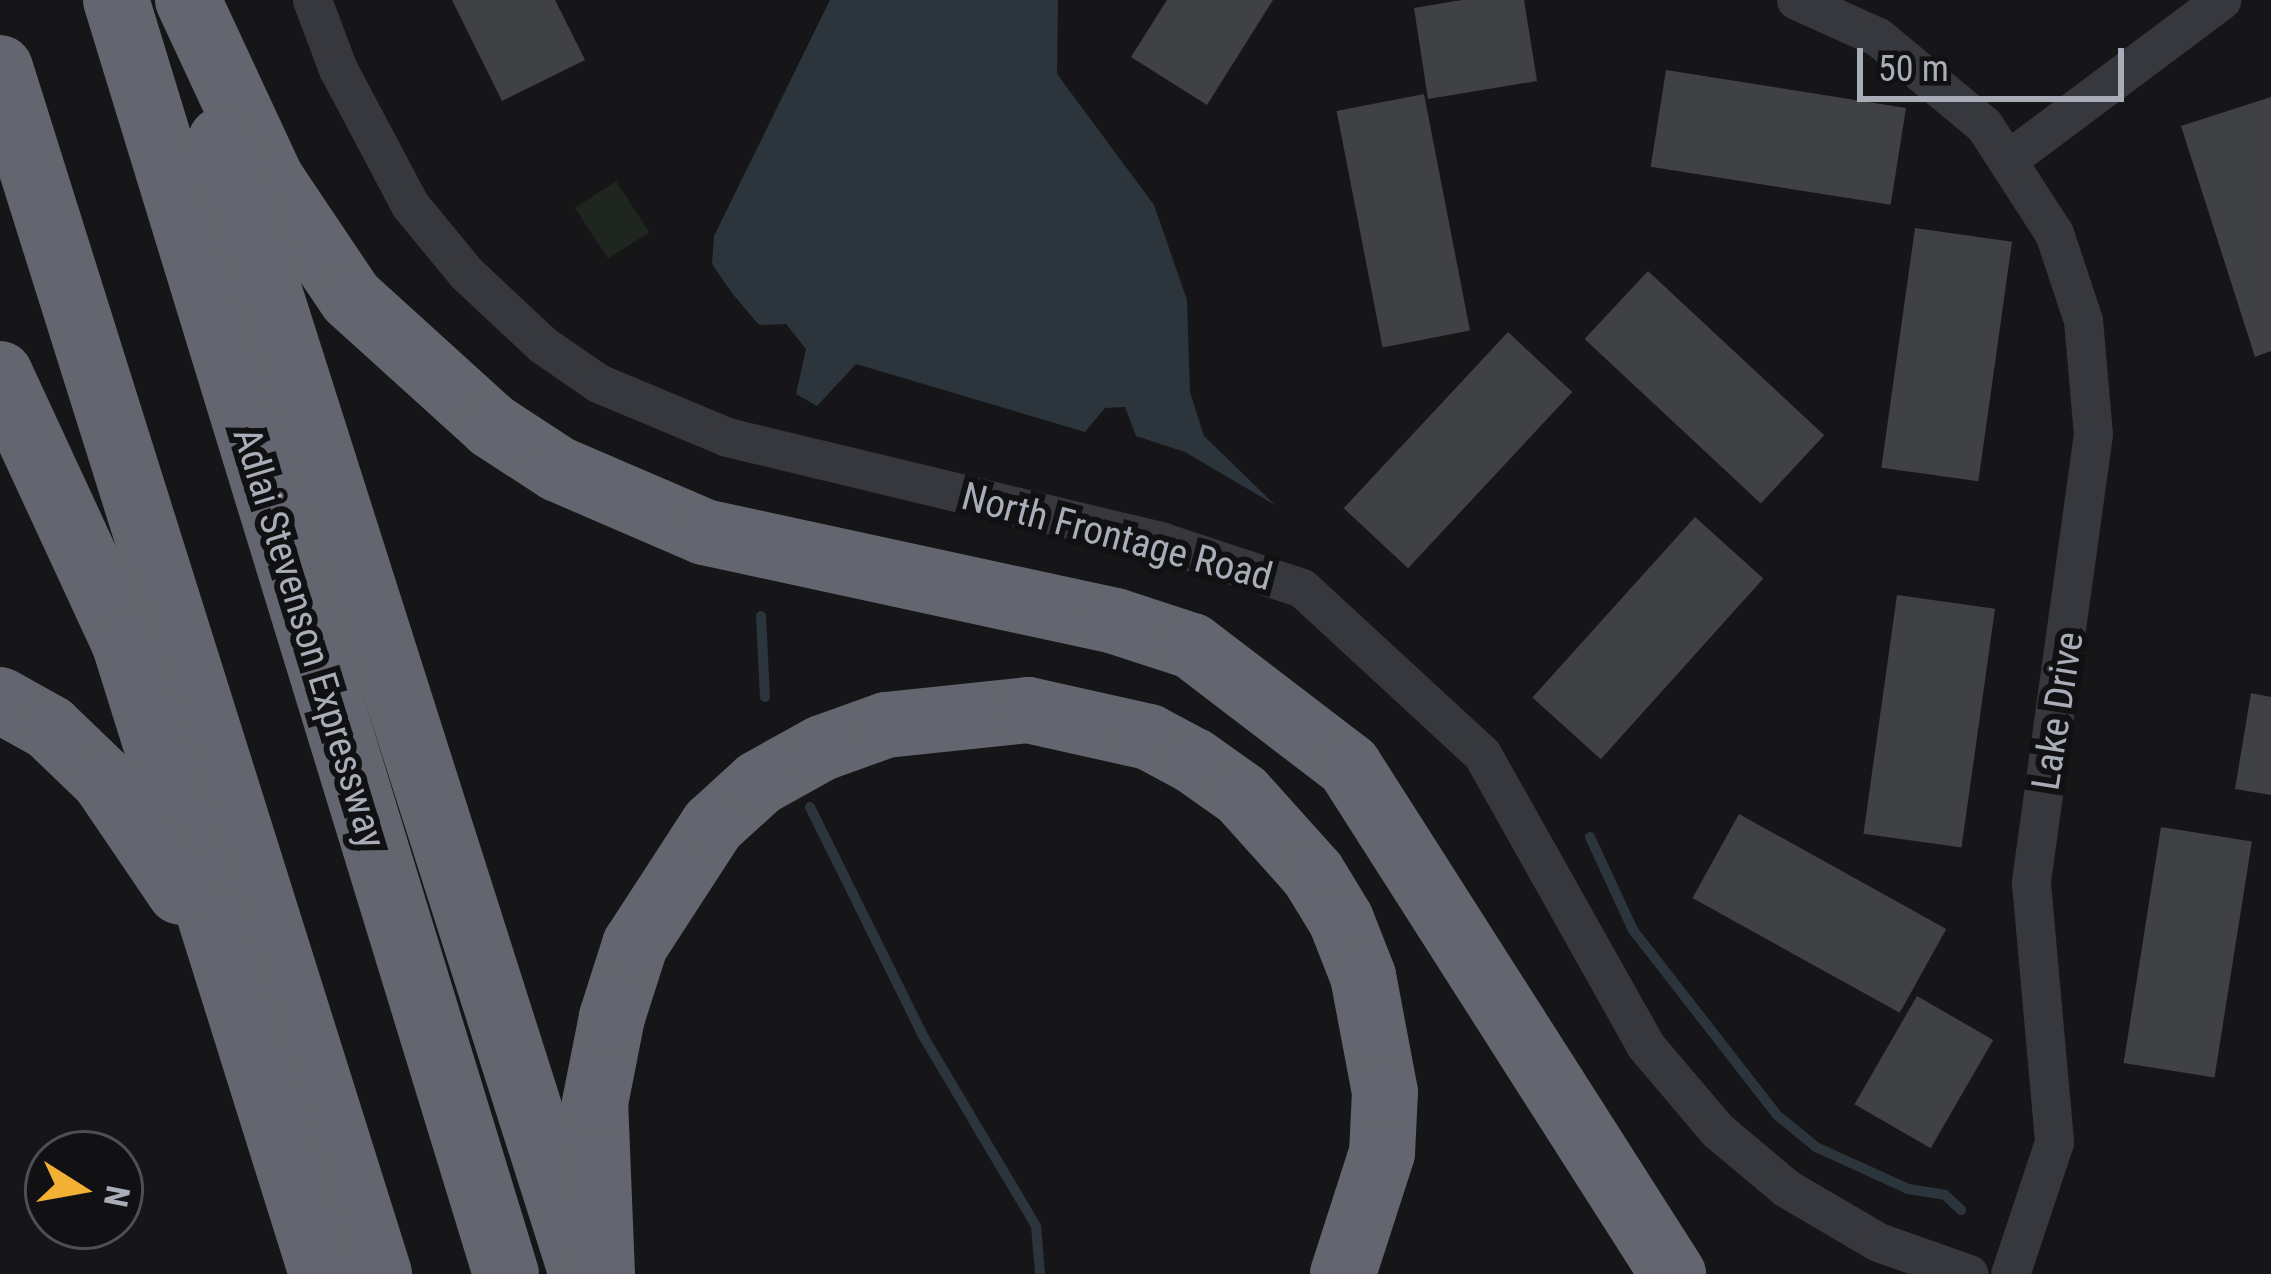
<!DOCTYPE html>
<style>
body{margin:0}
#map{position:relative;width:2271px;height:1274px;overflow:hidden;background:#161618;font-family:"Roboto Condensed",sans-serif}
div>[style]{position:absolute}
.green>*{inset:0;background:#1e261f;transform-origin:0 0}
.water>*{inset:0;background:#2c353c}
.stream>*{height:10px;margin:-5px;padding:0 5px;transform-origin:5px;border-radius:5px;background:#2c353c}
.building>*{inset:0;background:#404145;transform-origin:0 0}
.minor>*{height:39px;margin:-19.5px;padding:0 19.5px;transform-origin:19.5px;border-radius:19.5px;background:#37383d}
.motorway>*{height:66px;margin:-33px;padding:0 33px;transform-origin:33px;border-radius:33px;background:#63666e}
span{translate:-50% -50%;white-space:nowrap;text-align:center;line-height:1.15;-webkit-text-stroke:12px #111113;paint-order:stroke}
.street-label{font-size:39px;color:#a8adb8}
.north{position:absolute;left:24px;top:1130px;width:120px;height:120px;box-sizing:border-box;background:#111113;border:3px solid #4d4f55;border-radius:50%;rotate:101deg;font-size:33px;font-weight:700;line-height:48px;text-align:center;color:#a8adb8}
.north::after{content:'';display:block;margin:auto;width:42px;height:54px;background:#f2b134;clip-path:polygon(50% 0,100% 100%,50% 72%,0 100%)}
.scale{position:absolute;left:1857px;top:48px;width:267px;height:54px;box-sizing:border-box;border:6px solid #a8adb8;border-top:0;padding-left:15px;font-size:36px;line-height:42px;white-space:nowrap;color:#a8adb8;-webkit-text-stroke:9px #111113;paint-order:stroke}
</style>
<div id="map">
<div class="green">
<div style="left:616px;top:181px;width:61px;height:49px;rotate:57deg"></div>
</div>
<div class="water">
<div style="clip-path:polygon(830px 0,1058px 0,1057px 74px,1154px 205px,1187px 300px,1190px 392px,1204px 436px,1275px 505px,1185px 452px,1136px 436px,1125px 407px,1105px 408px,1085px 432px,856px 364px,817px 406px,796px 394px,806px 349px,786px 324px,759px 325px,732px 293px,712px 264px,714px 236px)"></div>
</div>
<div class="stream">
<div style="left:761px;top:616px;width:81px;rotate:87.2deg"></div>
<div style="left:810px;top:807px;width:253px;rotate:63.7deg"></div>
<div style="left:922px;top:1034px;width:223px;rotate:59.3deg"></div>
<div style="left:1036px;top:1226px;width:48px;rotate:85.2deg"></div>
<div style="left:1590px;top:837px;width:102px;rotate:65.2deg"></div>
<div style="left:1633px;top:930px;width:234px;rotate:52.1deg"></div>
<div style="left:1777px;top:1115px;width:50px;rotate:39.4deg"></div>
<div style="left:1816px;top:1147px;width:101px;rotate:24.5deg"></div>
<div style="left:1908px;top:1189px;width:37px;rotate:9deg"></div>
<div style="left:1945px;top:1195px;width:22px;rotate:43deg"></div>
</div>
<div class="building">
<div style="clip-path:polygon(452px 0,555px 0,585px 60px,502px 101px)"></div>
<div style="clip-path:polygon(1167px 0,1273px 0,1207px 105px,1131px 57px)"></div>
<div style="clip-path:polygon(1462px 0,1524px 0,1537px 81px,1428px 99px,1414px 8px)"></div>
<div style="left:1666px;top:70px;width:243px;height:98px;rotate:9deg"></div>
<div style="left:1424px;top:94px;width:241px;height:89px;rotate:79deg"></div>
<div style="clip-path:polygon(2271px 97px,2271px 351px,2255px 357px,2181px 126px)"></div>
<div style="left:1915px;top:228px;width:98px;height:242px;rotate:8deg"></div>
<div style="left:1648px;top:271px;width:241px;height:93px;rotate:43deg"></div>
<div style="left:1508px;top:332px;width:88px;height:241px;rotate:43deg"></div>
<div style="left:1695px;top:517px;width:92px;height:243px;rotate:42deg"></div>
<div style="left:1897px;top:595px;width:99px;height:241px;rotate:8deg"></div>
<div style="clip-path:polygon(2251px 693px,2271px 697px,2271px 795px,2235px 789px)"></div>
<div style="left:1739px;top:814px;width:237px;height:96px;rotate:29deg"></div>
<div style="left:2161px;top:827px;width:92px;height:239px;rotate:9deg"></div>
<div style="left:1917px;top:996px;width:88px;height:125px;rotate:30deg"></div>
</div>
<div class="minor">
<div style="left:312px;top:0;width:74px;rotate:69.4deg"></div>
<div style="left:338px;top:69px;width:154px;rotate:62.1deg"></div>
<div style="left:410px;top:205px;width:88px;rotate:50.5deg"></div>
<div style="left:466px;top:273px;width:105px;rotate:43.1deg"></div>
<div style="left:543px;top:345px;width:67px;rotate:34.6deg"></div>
<div style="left:598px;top:383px;width:140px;rotate:22.7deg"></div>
<div style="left:727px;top:437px;width:448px;rotate:13.5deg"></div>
<div style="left:1163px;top:542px;width:146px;rotate:18.3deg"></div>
<div style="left:1302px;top:588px;width:245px;rotate:42.7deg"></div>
<div style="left:1482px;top:754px;width:334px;rotate:60.7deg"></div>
<div style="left:1645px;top:1045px;width:111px;rotate:49.7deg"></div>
<div style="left:1717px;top:1130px;width:90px;rotate:40deg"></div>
<div style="left:1786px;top:1188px;width:107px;rotate:30.4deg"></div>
<div style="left:1878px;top:1242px;width:96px;rotate:19.4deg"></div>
<div style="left:1796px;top:0;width:90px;rotate:24.3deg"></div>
<div style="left:1878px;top:37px;width:138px;rotate:39.7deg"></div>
<div style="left:1984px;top:125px;width:129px;rotate:57.1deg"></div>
<div style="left:2054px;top:233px;width:92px;rotate:71.6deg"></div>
<div style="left:2083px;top:320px;width:114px;rotate:85deg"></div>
<div style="left:2093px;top:434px;width:453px;rotate:97.9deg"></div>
<div style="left:2031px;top:883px;width:260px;rotate:84.9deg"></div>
<div style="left:2054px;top:1142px;width:139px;rotate:108.4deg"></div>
<div style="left:2010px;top:158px;width:264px;rotate:-36.8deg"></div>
</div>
<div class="motorway">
<div style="left:116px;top:0;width:1332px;rotate:72.98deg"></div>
<div style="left:188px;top:0;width:197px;rotate:65.1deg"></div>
<div style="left:271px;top:179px;width:143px;rotate:56.1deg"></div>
<div style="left:351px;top:298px;width:190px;rotate:42.2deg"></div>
<div style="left:492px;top:426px;width:79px;rotate:33.1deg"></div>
<div style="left:558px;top:469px;width:159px;rotate:23.3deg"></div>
<div style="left:704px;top:532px;width:421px;rotate:12.2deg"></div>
<div style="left:1115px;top:621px;width:81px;rotate:18deg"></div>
<div style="left:1192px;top:646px;width:198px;rotate:37.4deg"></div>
<div style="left:1349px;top:766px;width:603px;rotate:57.47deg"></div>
<div style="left:0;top:68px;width:1264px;rotate:72.55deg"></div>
<div style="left:221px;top:140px;width:1181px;rotate:72.35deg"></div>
<div style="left:0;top:374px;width:298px;rotate:65.2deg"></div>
<div style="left:125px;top:645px;width:659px;rotate:72.61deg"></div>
<div style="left:0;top:700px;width:57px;rotate:29.2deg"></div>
<div style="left:50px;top:728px;width:75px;rotate:43.9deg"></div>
<div style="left:104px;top:780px;width:135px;rotate:55.8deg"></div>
<div style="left:602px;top:1274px;width:171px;rotate:-92.3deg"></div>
<div style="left:595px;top:1103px;width:88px;rotate:-78.8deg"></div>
<div style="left:612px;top:1017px;width:76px;rotate:-72.3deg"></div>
<div style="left:635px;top:945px;width:143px;rotate:-57deg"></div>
<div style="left:713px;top:825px;width:62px;rotate:-42.4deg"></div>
<div style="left:759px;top:783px;width:72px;rotate:-29.1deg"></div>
<div style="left:822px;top:748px;width:68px;rotate:-19.8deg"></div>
<div style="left:886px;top:725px;width:143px;rotate:-6deg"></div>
<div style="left:1028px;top:710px;width:124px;rotate:12.6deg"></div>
<div style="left:1149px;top:737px;width:51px;rotate:28.1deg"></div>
<div style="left:1194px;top:761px;width:59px;rotate:35.3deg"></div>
<div style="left:1242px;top:795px;width:106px;rotate:48.1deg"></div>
<div style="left:1313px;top:874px;width:54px;rotate:58.7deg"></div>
<div style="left:1341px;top:920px;width:60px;rotate:68.6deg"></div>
<div style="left:1363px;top:976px;width:118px;rotate:79.3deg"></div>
<div style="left:1385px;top:1092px;width:61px;rotate:92.8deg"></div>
<div style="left:1382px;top:1153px;width:127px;rotate:107.9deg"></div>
</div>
<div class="street-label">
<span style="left:1117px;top:537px;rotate:15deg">North Frontage Road</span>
<span style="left:309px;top:638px;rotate:73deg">Adlai Stevenson Expressway</span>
<span style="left:2058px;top:711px;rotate:-81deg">Lake Drive</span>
</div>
<div class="north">N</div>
<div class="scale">50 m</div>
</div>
